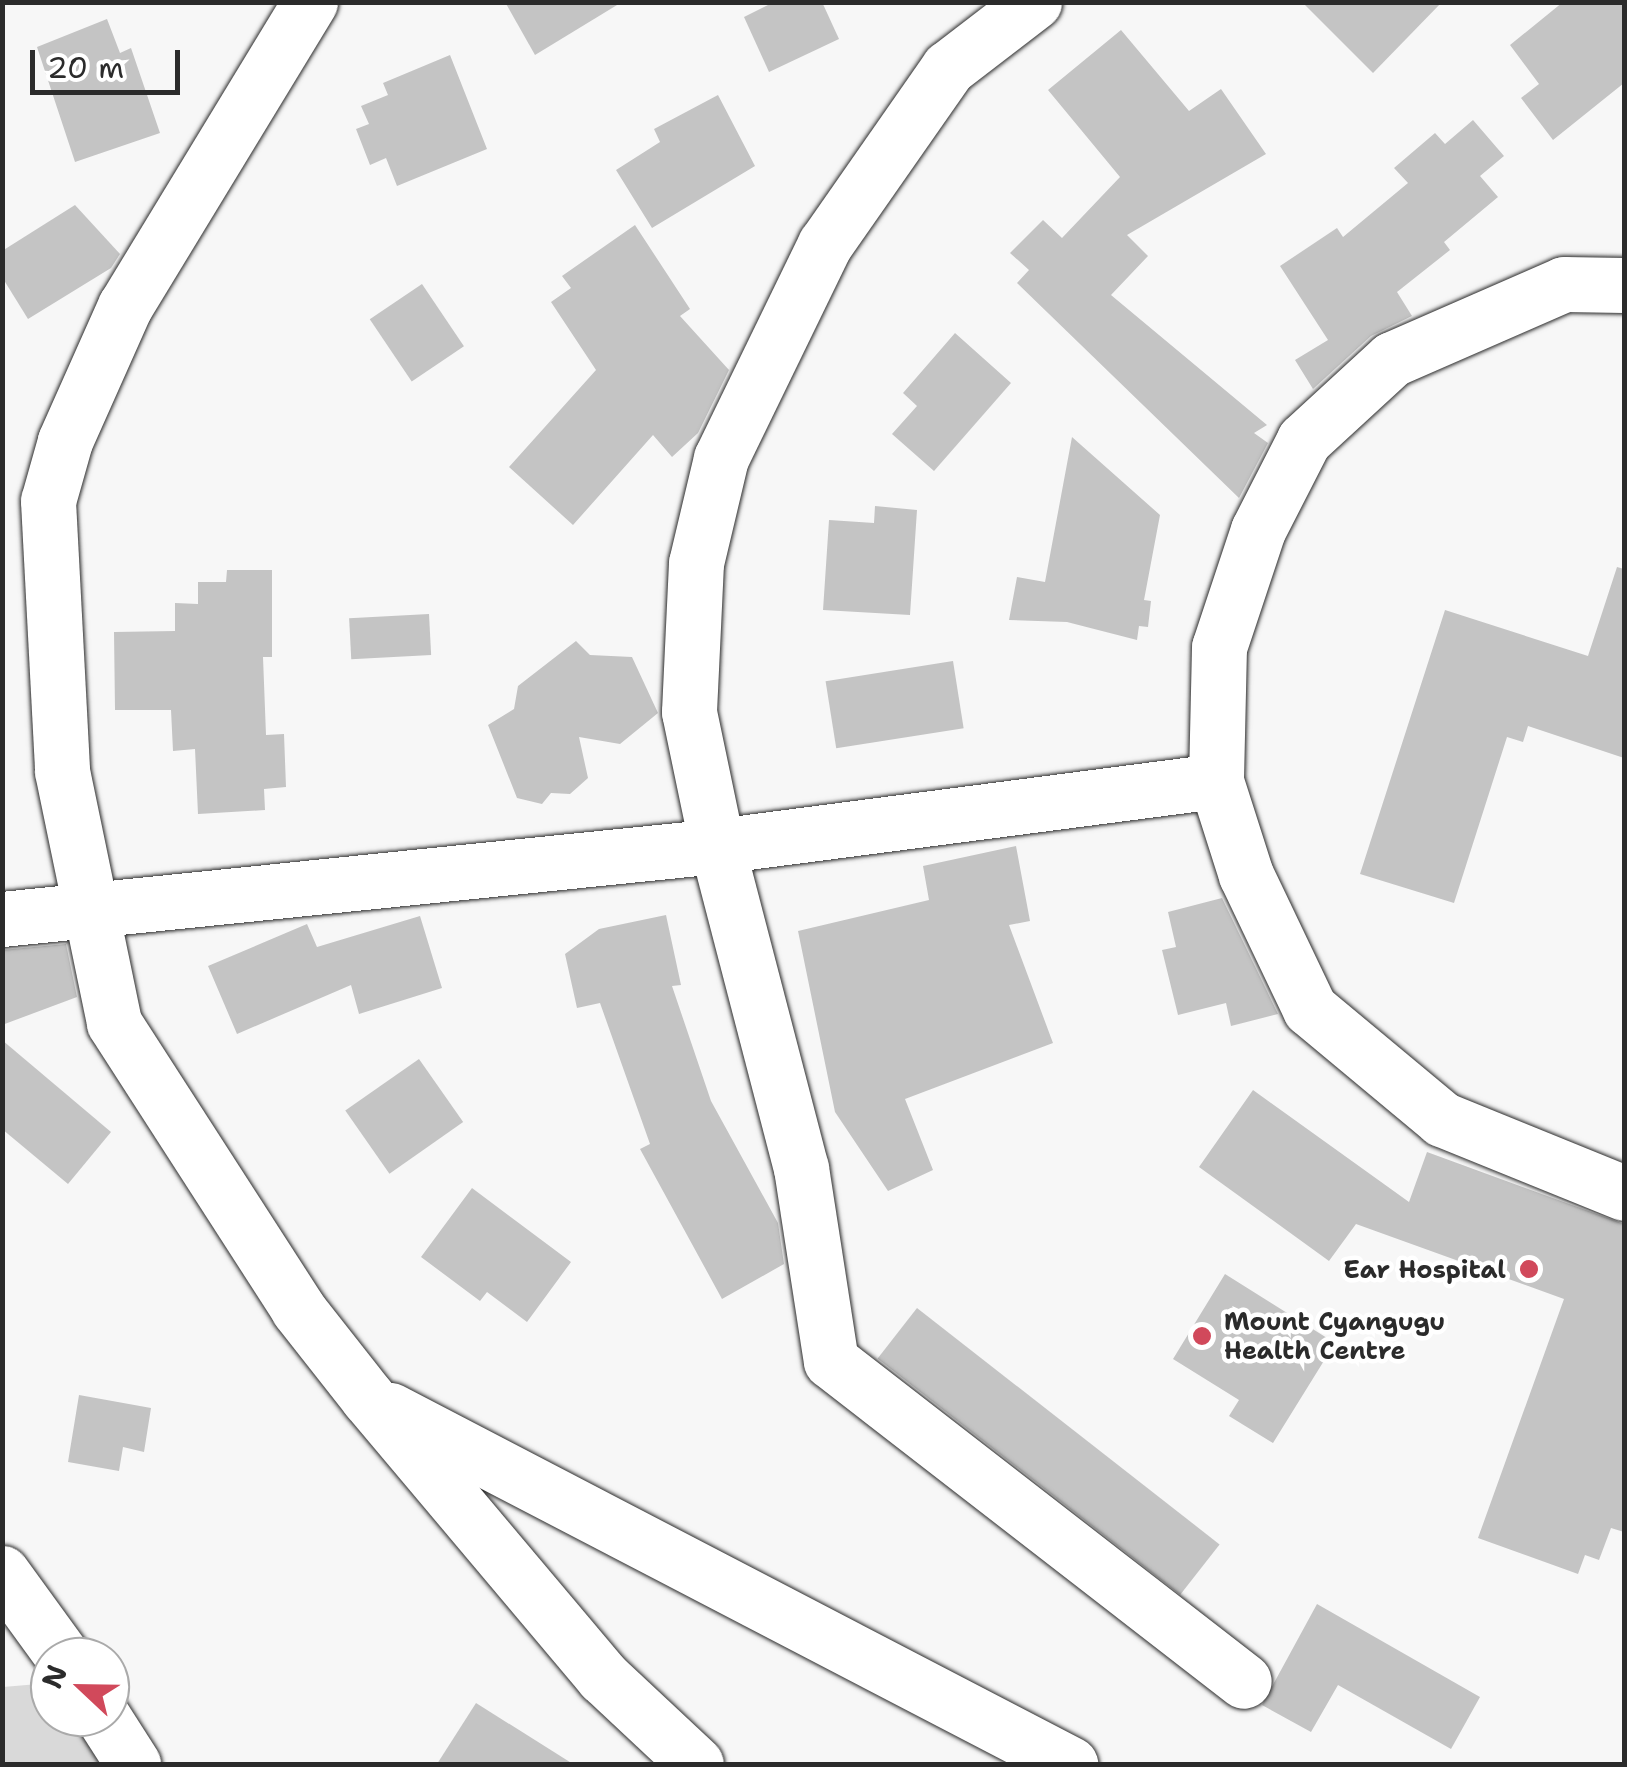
<!DOCTYPE html>
<style>
body{margin:0}
#map{position:relative;width:1627px;height:1767px;overflow:hidden;background:#f7f7f7;font-family:"Shantell Sans",sans-serif}
div>[style]{position:absolute}
.green>*{inset:0;background:#d9d9d9}
.building>*{inset:0;background:#c4c4c4;transform-origin:0 0}
.roads{filter:drop-shadow(0 0 2px #2b2b2b) drop-shadow(0 0 2px #2b2b2b)}
.minor>*{height:55px;margin:-27.5px;padding:0 27.5px;transform-origin:27.5px;border-radius:27.5px;background:#fff}
.dots>*{width:28px;height:28px;translate:-50% -50%;box-sizing:border-box;border:5px solid #fff;border-radius:50%}
span{translate:-50% -50%;white-space:nowrap;text-align:center;line-height:1.15;-webkit-text-stroke:9px #fff;paint-order:stroke}
.poi-label{font-size:25px;color:#2b2b2b;font-weight:700}
.right{translate:-100% -50%;text-align:right}
.left{translate:0 -50%;text-align:left}
.frame{position:absolute;inset:0;border:5px solid #2b2b2b;pointer-events:none}
.north{position:absolute;left:30px;top:1637px;width:100px;height:100px;box-sizing:border-box;background:#fff;border:2px solid #aaa;border-radius:50%;rotate:292deg;font-size:28px;font-weight:700;line-height:40px;text-align:center;color:#2b2b2b}
.north::after{content:'';display:block;margin:auto;width:35px;height:45px;background:#d1495b;clip-path:polygon(50% 0,100% 100%,50% 72%,0 100%)}
.scale{position:absolute;left:30px;top:50px;width:150px;height:45px;box-sizing:border-box;border:5px solid #2b2b2b;border-top:0;padding-left:12px;font-size:30px;line-height:35px;white-space:nowrap;color:#2b2b2b;-webkit-text-stroke:8px #fff;paint-order:stroke}
</style>
<div id="map">
<div class="green">
<div style="clip-path:polygon(50px 1683px,50px 1717px,103px 1717px,133px 1764px,3px 1764px,3px 1687px)"></div>
</div>
<div class="building">
<div style="clip-path:polygon(505px 2px,622px 2px,535px 55px)"></div>
<div style="clip-path:polygon(774px 2px,822px 2px,839px 39px,769px 72px,744px 17px)"></div>
<div style="clip-path:polygon(1302px 2px,1442px 2px,1373px 73px)"></div>
<div style="clip-path:polygon(1563px 2px,1624px 2px,1624px 83px,1553px 140px,1521px 98px,1539px 84px,1510px 45px)"></div>
<div style="clip-path:polygon(107px 19px,120px 53px,131px 48px,160px 133px,75px 162px,37px 47px)"></div>
<div style="clip-path:polygon(1121px 30px,1189px 111px,1221px 89px,1266px 154px,1127px 235px,1148px 256px,1111px 295px,1267px 425px,1254px 433px,1268px 443px,1239px 498px,1017px 283px,1029px 270px,1010px 253px,1043px 220px,1062px 238px,1120px 177px,1048px 90px)"></div>
<div style="clip-path:polygon(450px 55px,487px 149px,397px 186px,386px 158px,370px 165px,356px 129px,369px 124px,361px 106px,388px 95px,383px 83px)"></div>
<div style="clip-path:polygon(718px 95px,755px 166px,652px 228px,616px 170px,660px 142px,654px 129px)"></div>
<div style="clip-path:polygon(1473px 120px,1504px 156px,1480px 176px,1498px 197px,1444px 242px,1450px 250px,1397px 292px,1412px 316px,1371px 336px,1313px 389px,1295px 360px,1328px 340px,1280px 266px,1337px 228px,1343px 237px,1408px 183px,1394px 168px,1435px 133px,1445px 144px)"></div>
<div style="clip-path:polygon(75px 205px,120px 254px,111px 268px,28px 319px,2px 277px,2px 251px)"></div>
<div style="clip-path:polygon(635px 225px,690px 309px,680px 316px,729px 370px,698px 433px,672px 457px,653px 435px,573px 525px,509px 467px,596px 370px,551px 302px,571px 288px,562px 276px)"></div>
<div style="left:422px;top:284px;width:75px;height:63px;rotate:56deg"></div>
<div style="clip-path:polygon(955px 333px,1011px 383px,934px 471px,892px 434px,917px 406px,903px 393px)"></div>
<div style="clip-path:polygon(1072px 437px,1160px 515px,1144px 600px,1151px 601px,1148px 627px,1139px 626px,1137px 640px,1067px 622px,1009px 620px,1017px 577px,1045px 582px)"></div>
<div style="clip-path:polygon(875px 506px,917px 510px,910px 615px,823px 610px,829px 520px,874px 523px)"></div>
<div style="clip-path:polygon(1617px 567px,1624px 569px,1624px 758px,1528px 726px,1523px 742px,1507px 737px,1454px 903px,1360px 874px,1445px 610px,1588px 656px)"></div>
<div style="clip-path:polygon(227px 570px,272px 570px,272px 657px,263px 657px,266px 735px,284px 734px,286px 787px,264px 789px,265px 810px,198px 814px,195px 749px,173px 751px,171px 710px,115px 710px,114px 632px,175px 631px,175px 603px,198px 604px,198px 582px,226px 582px)"></div>
<div style="left:429px;top:614px;width:41px;height:80px;rotate:87deg"></div>
<div style="clip-path:polygon(576px 641px,590px 655px,632px 657px,658px 713px,620px 744px,579px 737px,588px 778px,570px 794px,551px 793px,542px 804px,517px 798px,488px 725px,514px 709px,518px 686px)"></div>
<div style="left:953px;top:661px;width:68px;height:129px;rotate:81deg"></div>
<div style="clip-path:polygon(1016px 846px,1030px 921px,1009px 925px,1053px 1043px,905px 1099px,933px 1170px,888px 1191px,835px 1112px,798px 931px,929px 900px,923px 866px)"></div>
<div style="clip-path:polygon(1222px 898px,1278px 1014px,1231px 1026px,1226px 1003px,1178px 1015px,1162px 950px,1176px 947px,1168px 912px)"></div>
<div style="clip-path:polygon(666px 915px,681px 985px,672px 986px,711px 1101px,778px 1223px,784px 1264px,722px 1299px,640px 1149px,650px 1144px,600px 1003px,577px 1008px,565px 954px,599px 929px)"></div>
<div style="clip-path:polygon(420px 916px,442px 988px,359px 1014px,351px 985px,237px 1034px,208px 966px,307px 924px,317px 947px)"></div>
<div style="clip-path:polygon(66px 944px,77px 997px,2px 1025px,2px 950px)"></div>
<div style="clip-path:polygon(2px 1040px,111px 1132px,68px 1184px,2px 1129px)"></div>
<div style="left:419px;top:1059px;width:77px;height:90px;rotate:55deg"></div>
<div style="clip-path:polygon(1253px 1090px,1409px 1202px,1427px 1152px,1624px 1224px,1624px 1532px,1611px 1528px,1599px 1560px,1585px 1555px,1578px 1574px,1478px 1538px,1564px 1299px,1356px 1224px,1329px 1261px,1199px 1167px)"></div>
<div style="clip-path:polygon(472px 1188px,571px 1262px,527px 1322px,487px 1292px,480px 1301px,421px 1257px)"></div>
<div style="clip-path:polygon(1225px 1274px,1335px 1343px,1273px 1443px,1229px 1416px,1239px 1400px,1173px 1359px)"></div>
<div style="left:917px;top:1308px;width:384px;height:64px;rotate:38deg"></div>
<div style="clip-path:polygon(79px 1395px,151px 1408px,144px 1452px,123px 1447px,119px 1471px,68px 1462px)"></div>
<div style="clip-path:polygon(1317px 1604px,1480px 1697px,1451px 1749px,1338px 1685px,1311px 1732px,1262px 1705px)"></div>
<div style="clip-path:polygon(476px 1703px,573px 1764px,437px 1764px)"></div>
</div>
<div class="roads">
<div class="minor">
<div style="left:310px;top:2px;width:356px;rotate:121.3deg"></div>
<div style="left:125px;top:306px;width:148px;rotate:114deg"></div>
<div style="left:65px;top:441px;width:62px;rotate:105.8deg"></div>
<div style="left:48px;top:501px;width:270px;rotate:87deg"></div>
<div style="left:62px;top:771px;width:257px;rotate:78.3deg"></div>
<div style="left:114px;top:1023px;width:340px;rotate:57.2deg"></div>
<div style="left:298px;top:1309px;width:113px;rotate:51.8deg"></div>
<div style="left:368px;top:1398px;width:365px;rotate:49.9deg"></div>
<div style="left:603px;top:1677px;width:127px;rotate:43.1deg"></div>
<div style="left:1034px;top:2px;width:108px;rotate:142.5deg"></div>
<div style="left:948px;top:68px;width:215px;rotate:124.9deg"></div>
<div style="left:825px;top:244px;width:238px;rotate:115.9deg"></div>
<div style="left:721px;top:458px;width:108px;rotate:103.4deg"></div>
<div style="left:696px;top:563px;width:149px;rotate:92.7deg"></div>
<div style="left:689px;top:712px;width:137px;rotate:78.2deg"></div>
<div style="left:717px;top:846px;width:333px;rotate:75.4deg"></div>
<div style="left:801px;top:1168px;width:195px;rotate:81.2deg"></div>
<div style="left:831px;top:1361px;width:522px;rotate:37.77deg"></div>
<div style="left:1624px;top:285px;width:60px;rotate:-179deg"></div>
<div style="left:1564px;top:284px;width:188px;rotate:156.4deg"></div>
<div style="left:1392px;top:359px;width:120px;rotate:137.4deg"></div>
<div style="left:1304px;top:440px;width:101px;rotate:117.1deg"></div>
<div style="left:1258px;top:530px;width:123px;rotate:108.4deg"></div>
<div style="left:1219px;top:647px;width:134px;rotate:91.3deg"></div>
<div style="left:1216px;top:781px;width:99px;rotate:72.3deg"></div>
<div style="left:1246px;top:875px;width:148px;rotate:64.5deg"></div>
<div style="left:1310px;top:1009px;width:172px;rotate:39.8deg"></div>
<div style="left:1442px;top:1119px;width:196px;rotate:22.1deg"></div>
<div style="left:2px;top:919px;width:719px;rotate:-5.83deg"></div>
<div style="left:717px;top:846px;width:503px;rotate:-7.42deg"></div>
<div style="left:390px;top:1410px;width:767px;rotate:27.5deg"></div>
<div style="left:2px;top:1573px;width:104px;rotate:54deg"></div>
<div style="left:103px;top:1717px;width:56px;rotate:57.4deg"></div>
</div>
</div>
<div class="dots">
<div style="left:1529px;top:1269px;background:#d1495b"></div>
<div style="left:1202px;top:1336px;background:#d1495b"></div>
</div>
<div class="poi-label">
<span class="right" style="left:1506px;top:1269px">Ear Hospital</span>
<span class="left" style="left:1224px;top:1336px">Mount Cyangugu<br>Health Centre</span>
</div>
<div class="frame"></div>
<div class="north">N</div>
<div class="scale">20 m</div>
</div>
